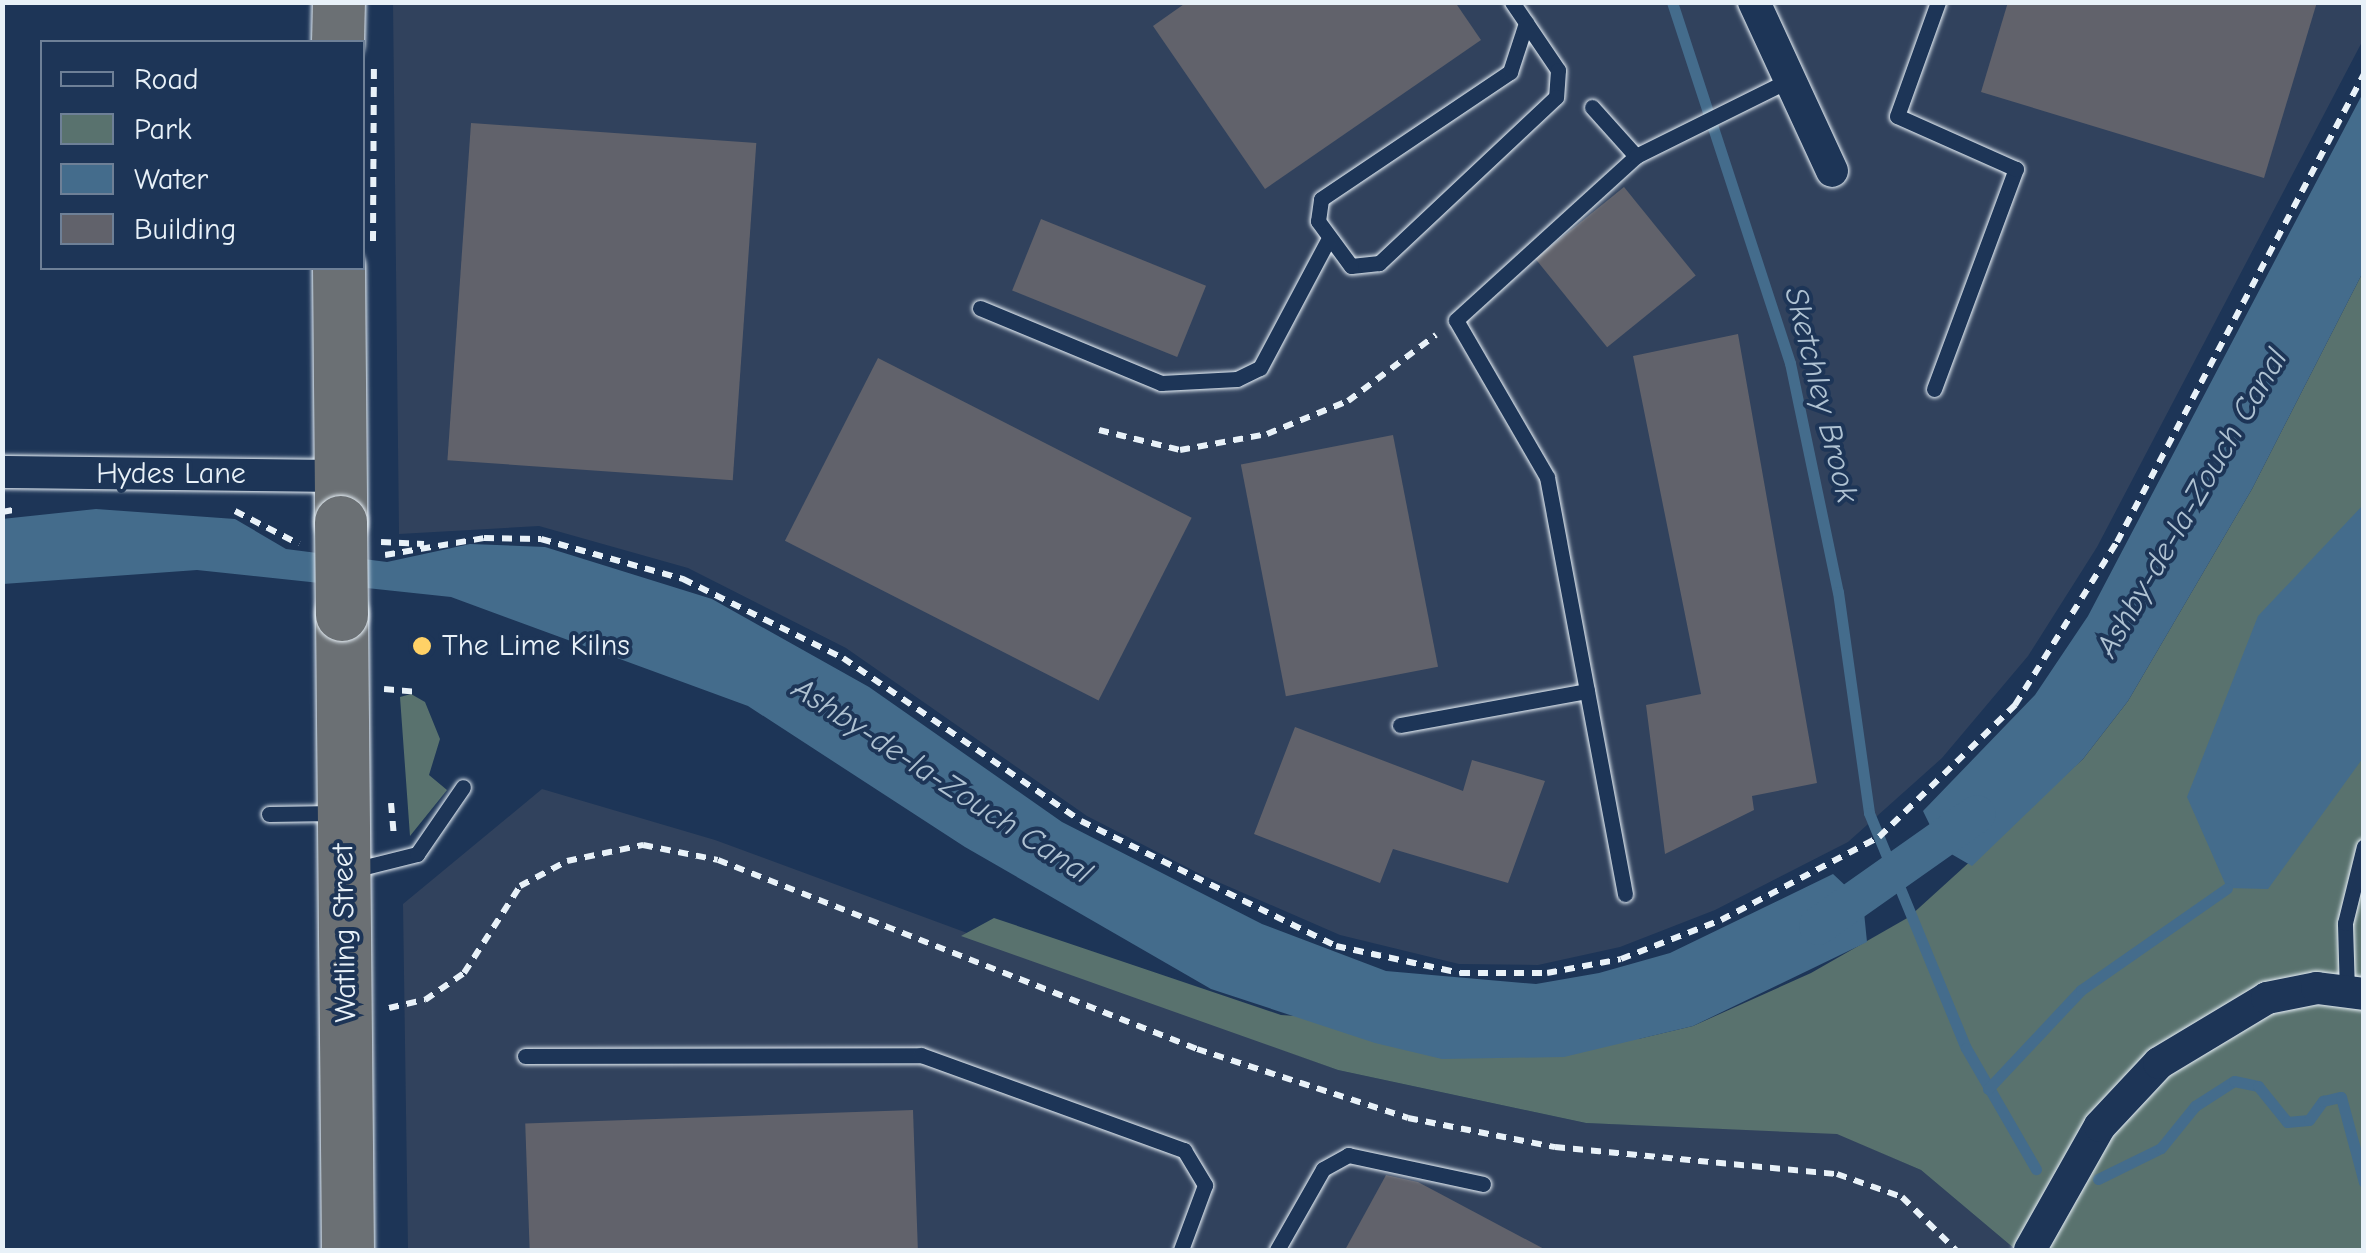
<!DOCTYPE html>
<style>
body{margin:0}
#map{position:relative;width:2366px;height:1253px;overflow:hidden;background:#1d3557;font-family:"Comic Neue",sans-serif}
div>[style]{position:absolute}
.built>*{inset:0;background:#31425d}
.green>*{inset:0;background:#59726e}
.water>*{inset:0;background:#446c8c}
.stream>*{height:11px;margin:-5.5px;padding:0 5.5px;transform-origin:5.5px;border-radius:5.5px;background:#446c8c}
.canal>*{height:38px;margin:-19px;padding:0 19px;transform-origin:19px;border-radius:19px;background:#446c8c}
.building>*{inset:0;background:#61626b;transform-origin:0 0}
.path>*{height:6px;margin-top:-3px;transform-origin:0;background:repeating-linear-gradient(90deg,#e8f1f8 0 10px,transparent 0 18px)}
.roads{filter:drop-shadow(0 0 2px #e8f1f8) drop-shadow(0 0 2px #e8f1f8)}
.service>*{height:15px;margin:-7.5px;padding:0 7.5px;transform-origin:7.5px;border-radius:7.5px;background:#1d3557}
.minor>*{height:32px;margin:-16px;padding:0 16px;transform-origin:16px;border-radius:16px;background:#1d3557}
.trunk>*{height:52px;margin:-26px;padding:0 26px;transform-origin:26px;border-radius:26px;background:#6b7074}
.bridges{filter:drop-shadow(0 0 2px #e8f1f8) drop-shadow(0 0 2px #e8f1f8)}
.trunk-bridge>*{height:52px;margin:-26px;padding:0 26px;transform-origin:26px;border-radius:26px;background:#6b7074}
.dots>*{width:28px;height:28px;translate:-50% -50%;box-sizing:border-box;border:5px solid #1d3557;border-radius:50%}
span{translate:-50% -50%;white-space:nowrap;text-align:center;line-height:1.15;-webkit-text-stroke:8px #1d3557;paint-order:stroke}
.street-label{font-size:30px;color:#e8f1f8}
.poi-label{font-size:30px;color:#e8f1f8}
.left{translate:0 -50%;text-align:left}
.water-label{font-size:32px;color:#afc2d2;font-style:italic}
.frame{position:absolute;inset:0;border:5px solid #e8f1f8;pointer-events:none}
.legend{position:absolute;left:40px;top:40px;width:325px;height:230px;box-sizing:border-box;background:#1d3557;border:2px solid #6e8097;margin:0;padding:12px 18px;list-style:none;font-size:30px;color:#e8f1f8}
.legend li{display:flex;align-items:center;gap:20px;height:50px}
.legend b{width:50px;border:2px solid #6e8097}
</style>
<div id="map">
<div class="built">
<div style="clip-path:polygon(393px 3px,2363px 3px,2363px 40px,2097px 547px,2028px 656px,1942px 758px,1848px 842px,1715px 910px,1620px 947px,1538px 965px,1459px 964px,1340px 935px,1202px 875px,1087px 816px,846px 648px,688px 568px,539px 526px,399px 534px)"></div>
<div style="clip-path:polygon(542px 789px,715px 840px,1338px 1070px,1586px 1123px,1837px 1133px,1921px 1170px,2016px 1250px,408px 1250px,403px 904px)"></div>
</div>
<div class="green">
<div style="clip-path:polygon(2363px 272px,2363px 1250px,2016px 1250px,1921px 1170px,1837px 1134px,1586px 1123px,1338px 1070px,961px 936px,994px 918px,1281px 1015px,1638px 1039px,1693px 1026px,1811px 973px,1909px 917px,2083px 759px,2128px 701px,2252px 489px)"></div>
<div style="clip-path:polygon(411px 694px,425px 702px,440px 739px,429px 775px,447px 790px,410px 836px,400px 697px)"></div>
</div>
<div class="water">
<div style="clip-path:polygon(2363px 93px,2363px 272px,2252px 489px,2128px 701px,2083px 759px,1972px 866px,1941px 848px,1923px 811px,2035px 695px,2088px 616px)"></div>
<div style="clip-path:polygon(2363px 505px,2363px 758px,2268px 889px,2227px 888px,2187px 797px,2258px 616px)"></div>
<div style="clip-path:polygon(96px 509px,235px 519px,286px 549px,387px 562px,470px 544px,545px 547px,712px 599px,869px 687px,1062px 822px,1262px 924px,1386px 971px,1536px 984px,1599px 973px,1670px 953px,1833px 874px,1863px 902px,1867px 942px,1693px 1026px,1564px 1057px,1442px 1059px,1375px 1043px,1211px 989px,965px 847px,748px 706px,451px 597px,197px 570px,3px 584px,2px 519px)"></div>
</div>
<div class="stream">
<div style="left:1672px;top:2px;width:380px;rotate:71.9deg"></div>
<div style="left:1790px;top:363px;width:234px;rotate:78.2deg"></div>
<div style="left:1838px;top:592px;width:223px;rotate:82deg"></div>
<div style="left:1869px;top:813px;width:254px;rotate:67.6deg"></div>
<div style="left:1966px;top:1048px;width:140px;rotate:60deg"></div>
<div style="left:1988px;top:1089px;width:136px;rotate:-46.8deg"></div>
<div style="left:2081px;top:990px;width:178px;rotate:-34.9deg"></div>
<div style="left:2098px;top:1179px;width:70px;rotate:-26.2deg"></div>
<div style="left:2161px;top:1148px;width:54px;rotate:-51deg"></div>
<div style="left:2195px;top:1106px;width:46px;rotate:-32.7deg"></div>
<div style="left:2234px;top:1081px;width:25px;rotate:12deg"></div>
<div style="left:2258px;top:1086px;width:46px;rotate:51.1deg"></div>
<div style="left:2287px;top:1122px;width:22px;rotate:-5deg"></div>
<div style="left:2309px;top:1120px;width:24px;rotate:-54deg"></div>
<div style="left:2323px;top:1101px;width:18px;rotate:-13deg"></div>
<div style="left:2341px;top:1097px;width:88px;rotate:74.9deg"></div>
</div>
<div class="canal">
<div style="left:1818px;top:926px;width:194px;rotate:-35.2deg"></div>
</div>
<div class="building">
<div style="clip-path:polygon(1187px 2px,1455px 2px,1481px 40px,1265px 189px,1153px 26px)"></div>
<div style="clip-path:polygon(2008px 2px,2317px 2px,2264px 178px,1981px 92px)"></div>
<div style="left:471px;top:123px;width:286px;height:338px;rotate:4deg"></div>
<div style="left:1624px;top:187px;width:114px;height:114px;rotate:51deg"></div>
<div style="left:1041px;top:219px;width:178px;height:77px;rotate:22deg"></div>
<div style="clip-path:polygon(1738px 334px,1817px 783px,1752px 796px,1754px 810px,1665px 854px,1646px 705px,1701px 694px,1633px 356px)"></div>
<div style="left:878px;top:358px;width:352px;height:205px;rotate:27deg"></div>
<div style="left:1393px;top:435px;width:236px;height:155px;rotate:79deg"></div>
<div style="clip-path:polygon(1295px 727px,1463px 791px,1472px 760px,1545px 781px,1508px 883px,1393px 849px,1380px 883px,1254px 834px)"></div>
<div style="left:913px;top:1110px;width:140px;height:388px;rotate:88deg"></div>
<div style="clip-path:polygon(1386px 1175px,1418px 1182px,1546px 1250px,1345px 1250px)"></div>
</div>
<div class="path">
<div style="left:373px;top:241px;width:172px;rotate:-89.7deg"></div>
<div style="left:1099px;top:430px;width:83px;rotate:13.9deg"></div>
<div style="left:1180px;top:450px;width:88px;rotate:-10.4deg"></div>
<div style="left:1267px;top:434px;width:87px;rotate:-22.2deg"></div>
<div style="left:1348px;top:401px;width:110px;rotate:-36.9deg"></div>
<div style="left:235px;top:511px;width:72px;rotate:27.3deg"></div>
<div style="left:2px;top:512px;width:17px;rotate:-10deg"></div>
<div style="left:381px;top:542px;width:43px;rotate:2.7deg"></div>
<div style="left:385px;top:555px;width:100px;rotate:-9.7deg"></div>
<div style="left:484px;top:538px;width:57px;rotate:1deg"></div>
<div style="left:541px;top:539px;width:148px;rotate:15.7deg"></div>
<div style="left:683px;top:579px;width:178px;rotate:26.3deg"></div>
<div style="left:843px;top:658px;width:288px;rotate:34.4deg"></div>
<div style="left:1081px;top:821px;width:284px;rotate:26.1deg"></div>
<div style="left:1336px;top:946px;width:127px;rotate:12.3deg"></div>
<div style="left:1460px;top:973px;width:87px"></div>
<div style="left:1547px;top:973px;width:75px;rotate:-10.7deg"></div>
<div style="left:1621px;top:959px;width:107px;rotate:-21.3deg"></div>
<div style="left:1721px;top:920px;width:178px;rotate:-27.7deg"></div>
<div style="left:1879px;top:837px;width:190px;rotate:-44.1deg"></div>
<div style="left:2015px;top:705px;width:192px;rotate:-58deg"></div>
<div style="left:2117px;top:542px;width:529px;rotate:-62.18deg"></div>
<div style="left:384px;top:689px;width:33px;rotate:5deg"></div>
<div style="left:391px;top:803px;width:33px;rotate:85deg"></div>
<div style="left:389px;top:1008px;width:37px;rotate:-13deg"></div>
<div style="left:425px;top:1000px;width:47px;rotate:-34.7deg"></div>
<div style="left:464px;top:973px;width:103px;rotate:-57.2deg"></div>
<div style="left:520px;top:886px;width:53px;rotate:-28deg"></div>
<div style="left:567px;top:861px;width:78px;rotate:-11.9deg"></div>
<div style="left:643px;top:845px;width:76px;rotate:11.3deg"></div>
<div style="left:718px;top:860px;width:515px;rotate:21.53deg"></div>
<div style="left:1197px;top:1049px;width:222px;rotate:18.1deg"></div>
<div style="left:1408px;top:1118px;width:150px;rotate:11.2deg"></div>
<div style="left:1555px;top:1147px;width:283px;rotate:5.5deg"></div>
<div style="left:1837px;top:1174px;width:69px;rotate:19.5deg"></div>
<div style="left:1902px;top:1197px;width:76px;rotate:44.5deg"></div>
</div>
<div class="roads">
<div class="service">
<div style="left:1512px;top:2px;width:82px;rotate:55.9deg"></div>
<div style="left:1558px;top:70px;width:27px;rotate:94deg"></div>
<div style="left:1556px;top:97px;width:243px;rotate:136.8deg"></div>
<div style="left:1379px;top:263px;width:28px;rotate:174deg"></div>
<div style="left:1351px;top:266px;width:56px;rotate:-126.3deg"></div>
<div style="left:1318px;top:221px;width:22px;rotate:-82deg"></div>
<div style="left:1321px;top:199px;width:228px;rotate:-33.9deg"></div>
<div style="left:1510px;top:72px;width:52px;rotate:-71.9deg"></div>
<div style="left:1592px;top:107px;width:66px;rotate:48.1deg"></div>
<div style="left:980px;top:308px;width:196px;rotate:22.5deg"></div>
<div style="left:1161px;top:383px;width:76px;rotate:-3deg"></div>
<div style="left:1237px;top:379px;width:25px;rotate:-26deg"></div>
<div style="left:1260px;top:368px;width:145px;rotate:-62deg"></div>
<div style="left:1934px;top:389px;width:235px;rotate:-69.6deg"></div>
<div style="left:2016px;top:169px;width:130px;rotate:-156deg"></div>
<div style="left:1897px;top:116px;width:121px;rotate:-70.2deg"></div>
<div style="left:1400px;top:725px;width:190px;rotate:-10.3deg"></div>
<div style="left:269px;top:814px;width:66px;rotate:-0.9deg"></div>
<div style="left:353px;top:870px;width:66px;rotate:-14deg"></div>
<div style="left:417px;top:854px;width:81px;rotate:-55.5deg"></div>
<div style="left:1625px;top:894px;width:424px;rotate:-100.6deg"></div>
<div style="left:1547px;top:477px;width:181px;rotate:-120.1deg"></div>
<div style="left:1456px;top:320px;width:244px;rotate:-42.3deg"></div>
<div style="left:1636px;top:156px;width:171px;rotate:-26.4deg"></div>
<div style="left:2347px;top:992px;width:69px;rotate:-91.7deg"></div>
<div style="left:2345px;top:923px;width:79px;rotate:-76.1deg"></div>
<div style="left:525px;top:1056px;width:396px;rotate:-0.1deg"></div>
<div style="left:921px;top:1055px;width:280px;rotate:19.9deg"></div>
<div style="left:1184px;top:1150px;width:41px;rotate:59deg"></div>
<div style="left:1205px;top:1185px;width:69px;rotate:110.3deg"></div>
<div style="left:1277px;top:1250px;width:93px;rotate:-60.4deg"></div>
<div style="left:1323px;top:1169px;width:29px;rotate:-29deg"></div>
<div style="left:1348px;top:1155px;width:138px;rotate:12.1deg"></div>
</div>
<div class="minor">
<div style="left:1754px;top:2px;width:186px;rotate:65.2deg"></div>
<div style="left:2px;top:472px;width:338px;rotate:0.7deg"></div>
<div style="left:2030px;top:1250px;width:142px;rotate:-60.6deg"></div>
<div style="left:2100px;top:1126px;width:86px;rotate:-46.9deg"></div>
<div style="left:2159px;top:1063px;width:126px;rotate:-31deg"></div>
<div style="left:2267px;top:998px;width:51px;rotate:-11.3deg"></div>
<div style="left:2317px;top:988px;width:47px;rotate:7.3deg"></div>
</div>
<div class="trunk">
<div style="left:338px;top:42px;width:40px;rotate:-88.6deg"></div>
<div style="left:339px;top:268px;width:254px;rotate:89.5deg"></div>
<div style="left:342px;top:615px;width:635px;rotate:89.46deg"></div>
</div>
</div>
<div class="bridges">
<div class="trunk-bridge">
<div style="left:341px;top:522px;width:93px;rotate:89.4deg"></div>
</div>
</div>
<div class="dots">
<div style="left:422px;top:646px;background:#ffd166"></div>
</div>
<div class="street-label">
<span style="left:171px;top:474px">Hydes Lane</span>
<span style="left:345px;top:933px;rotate:-91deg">Watling Street</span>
</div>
<div class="poi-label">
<span class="left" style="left:442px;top:646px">The Lime Kilns</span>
</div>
<div class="water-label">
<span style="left:1821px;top:395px;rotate:76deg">Sketchley Brook</span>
<span style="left:2192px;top:503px;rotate:-60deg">Ashby-de-la-Zouch Canal</span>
<span style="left:942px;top:781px;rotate:33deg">Ashby-de-la-Zouch Canal</span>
</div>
<div class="frame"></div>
<ul class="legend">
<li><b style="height:12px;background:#1d3557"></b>Road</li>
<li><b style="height:28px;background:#59726e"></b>Park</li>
<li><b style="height:28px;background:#446c8c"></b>Water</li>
<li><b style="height:28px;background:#61626b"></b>Building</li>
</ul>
</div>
